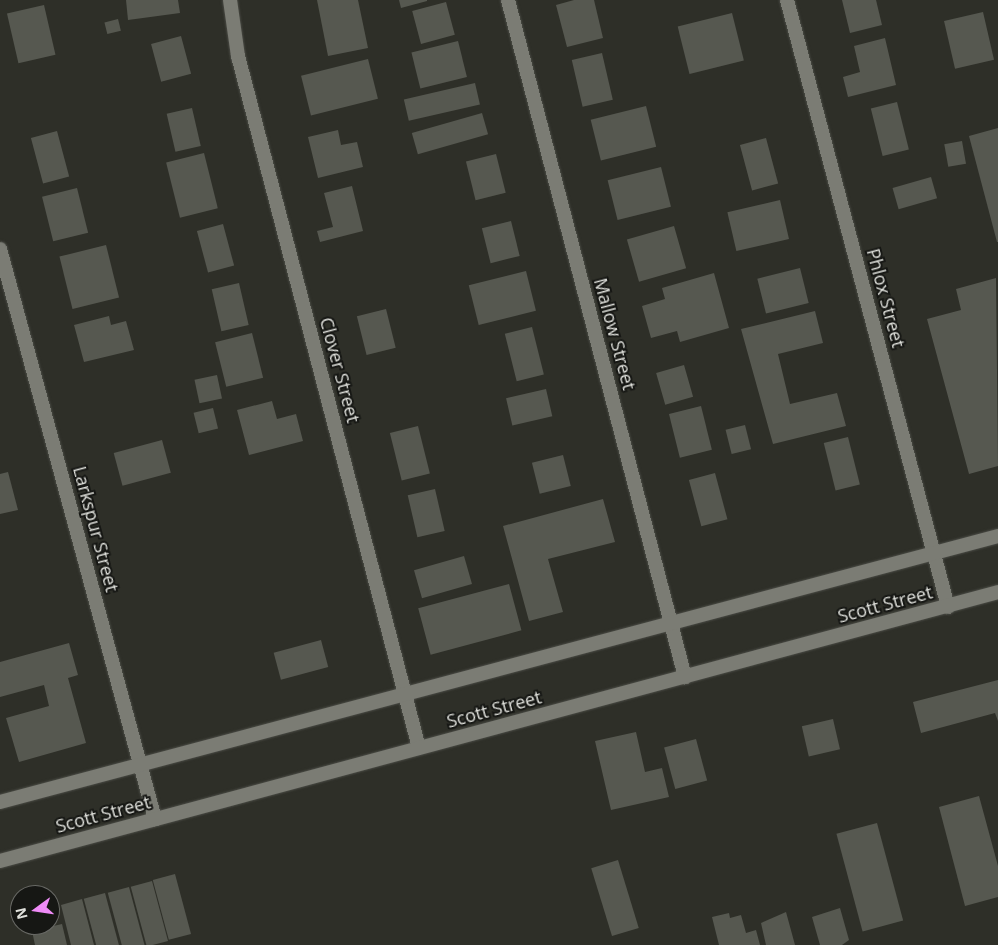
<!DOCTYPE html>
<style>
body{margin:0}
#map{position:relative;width:998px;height:945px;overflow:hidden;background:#2e2f28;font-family:"Open Sans",sans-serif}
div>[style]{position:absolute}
.building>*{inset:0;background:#565850;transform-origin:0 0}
.roads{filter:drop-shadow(0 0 1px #4b4c46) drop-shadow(0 0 1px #4b4c46)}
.minor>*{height:14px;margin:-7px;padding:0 7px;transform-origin:7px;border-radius:7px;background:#7b7c74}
.secondary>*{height:14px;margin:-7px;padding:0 7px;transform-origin:7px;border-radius:7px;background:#7b7c74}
span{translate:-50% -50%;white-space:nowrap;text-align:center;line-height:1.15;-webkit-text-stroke:4px #161714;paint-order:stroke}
.street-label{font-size:18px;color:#e0e1dc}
.north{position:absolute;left:10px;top:885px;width:50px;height:50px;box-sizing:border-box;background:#161714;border:1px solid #676864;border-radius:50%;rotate:256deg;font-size:14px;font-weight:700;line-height:20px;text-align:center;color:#e0e1dc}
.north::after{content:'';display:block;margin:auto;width:18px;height:22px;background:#ef8bf7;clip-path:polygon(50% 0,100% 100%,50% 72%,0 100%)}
</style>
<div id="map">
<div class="building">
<div style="clip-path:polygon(126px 0,178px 0,180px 13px,128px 20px)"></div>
<div style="clip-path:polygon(317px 0,358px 0,368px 48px,328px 56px)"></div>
<div style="clip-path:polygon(399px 0,427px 0,427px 1px,401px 8px)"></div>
<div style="clip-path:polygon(574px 0,594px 0,603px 38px,567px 47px,556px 5px)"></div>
<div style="clip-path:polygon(842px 0,876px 0,882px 25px,850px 33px)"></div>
<div style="left:446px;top:2px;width:34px;height:35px;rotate:75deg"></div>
<div style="left:44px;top:5px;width:51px;height:38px;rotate:77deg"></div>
<div style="left:983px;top:12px;width:49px;height:40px;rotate:77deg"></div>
<div style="left:732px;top:13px;width:49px;height:56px;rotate:76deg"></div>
<div style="left:118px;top:19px;width:12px;height:14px;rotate:76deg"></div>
<div style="left:181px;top:36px;width:39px;height:31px;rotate:75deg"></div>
<div style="clip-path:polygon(885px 38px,896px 85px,848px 97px,843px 77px,860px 72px,854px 46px)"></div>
<div style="left:458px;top:41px;width:37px;height:48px;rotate:76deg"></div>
<div style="left:602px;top:53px;width:48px;height:31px;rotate:77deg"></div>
<div style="left:368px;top:59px;width:41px;height:69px;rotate:76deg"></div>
<div style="left:475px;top:83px;width:22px;height:73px;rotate:77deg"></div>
<div style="left:897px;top:102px;width:49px;height:27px;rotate:76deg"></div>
<div style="left:646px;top:106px;width:42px;height:57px;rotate:76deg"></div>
<div style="left:192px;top:108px;width:39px;height:26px;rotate:77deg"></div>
<div style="left:482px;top:113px;width:22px;height:73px;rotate:74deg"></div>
<div style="clip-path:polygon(998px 128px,998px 242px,997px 242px,969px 136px)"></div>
<div style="clip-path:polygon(338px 130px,341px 145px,357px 142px,363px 167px,318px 178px,308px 137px)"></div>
<div style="left:57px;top:131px;width:47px;height:27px;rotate:75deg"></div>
<div style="left:766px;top:138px;width:47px;height:27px;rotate:75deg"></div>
<div style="left:962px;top:141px;width:23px;height:18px;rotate:80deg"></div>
<div style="left:204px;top:153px;width:57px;height:39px;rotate:76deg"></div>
<div style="left:496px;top:154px;width:40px;height:31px;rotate:76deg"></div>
<div style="left:661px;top:167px;width:41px;height:55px;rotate:76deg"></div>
<div style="left:931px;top:177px;width:22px;height:40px;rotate:74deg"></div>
<div style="clip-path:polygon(352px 186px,363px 231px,320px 242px,317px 231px,333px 227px,324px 193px)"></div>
<div style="left:77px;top:188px;width:46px;height:36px;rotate:76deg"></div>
<div style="left:780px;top:200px;width:40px;height:54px;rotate:77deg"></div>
<div style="left:511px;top:221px;width:36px;height:30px;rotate:76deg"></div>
<div style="left:223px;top:224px;width:43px;height:27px;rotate:75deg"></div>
<div style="left:674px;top:226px;width:44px;height:49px;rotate:74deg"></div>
<div style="left:106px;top:245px;width:54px;height:48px;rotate:76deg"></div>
<div style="left:800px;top:268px;width:36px;height:44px;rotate:76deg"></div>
<div style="left:526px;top:271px;width:41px;height:59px;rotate:76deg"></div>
<div style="clip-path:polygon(714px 273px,729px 328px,680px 342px,677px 331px,651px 338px,642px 306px,665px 299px,662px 288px)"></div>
<div style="clip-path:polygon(996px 278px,998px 466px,969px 474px,927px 319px,961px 310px,956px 289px)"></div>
<div style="left:239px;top:283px;width:43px;height:28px;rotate:77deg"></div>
<div style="left:386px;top:309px;width:40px;height:30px;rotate:76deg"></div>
<div style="clip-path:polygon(815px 311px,823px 343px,778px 354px,790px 404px,837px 393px,846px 426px,773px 444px,741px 329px)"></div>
<div style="clip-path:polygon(109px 316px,111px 325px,126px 321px,134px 350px,84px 362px,74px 325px)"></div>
<div style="left:532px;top:327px;width:49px;height:28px;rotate:76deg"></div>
<div style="left:252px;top:333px;width:46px;height:38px;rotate:76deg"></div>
<div style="left:684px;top:365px;width:33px;height:29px;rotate:74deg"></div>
<div style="left:217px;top:375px;width:24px;height:23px;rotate:78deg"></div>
<div style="left:546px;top:389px;width:28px;height:41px;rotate:77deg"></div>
<div style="clip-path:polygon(272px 401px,277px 419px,296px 414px,303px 441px,249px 455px,237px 410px)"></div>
<div style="left:701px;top:406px;width:45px;height:33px;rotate:76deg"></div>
<div style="left:213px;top:408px;width:21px;height:20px;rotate:76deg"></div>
<div style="left:745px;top:425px;width:25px;height:20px;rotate:76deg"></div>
<div style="left:418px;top:426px;width:49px;height:29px;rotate:76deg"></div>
<div style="left:848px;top:437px;width:49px;height:25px;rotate:76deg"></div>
<div style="left:162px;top:440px;width:34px;height:50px;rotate:75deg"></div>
<div style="left:563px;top:455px;width:32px;height:32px;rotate:76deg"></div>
<div style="clip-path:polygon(8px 472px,18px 510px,0 514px,0 474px)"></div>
<div style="left:715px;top:473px;width:48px;height:27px;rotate:75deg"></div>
<div style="left:435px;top:489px;width:43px;height:28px;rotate:77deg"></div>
<div style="clip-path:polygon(603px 499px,615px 542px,548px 559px,563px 612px,529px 621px,503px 526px)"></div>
<div style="left:464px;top:556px;width:29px;height:52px;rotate:74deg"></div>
<div style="left:509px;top:584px;width:48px;height:94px;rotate:75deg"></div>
<div style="left:321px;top:640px;width:28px;height:49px;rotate:75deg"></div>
<div style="clip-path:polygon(69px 643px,78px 675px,68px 678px,86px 743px,19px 762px,6px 718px,49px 706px,44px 685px,0 697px,0 662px)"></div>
<div style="clip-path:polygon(998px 680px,998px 721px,995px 713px,921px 733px,913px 702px)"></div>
<div style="left:833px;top:719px;width:31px;height:32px;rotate:77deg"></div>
<div style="clip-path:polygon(636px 732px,645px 772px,662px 768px,669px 797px,611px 810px,595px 741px)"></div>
<div style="left:696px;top:739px;width:43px;height:33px;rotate:75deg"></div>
<div style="clip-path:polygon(979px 796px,998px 866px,998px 897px,965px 906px,939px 807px)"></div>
<div style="left:877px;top:823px;width:101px;height:42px;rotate:75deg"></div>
<div style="left:618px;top:860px;width:71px;height:28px;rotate:73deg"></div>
<div style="left:175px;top:874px;width:62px;height:23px;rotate:75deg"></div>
<div style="left:152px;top:881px;width:62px;height:22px;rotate:75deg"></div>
<div style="left:129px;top:887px;width:60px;height:22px;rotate:75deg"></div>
<div style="left:105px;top:893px;width:54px;height:22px;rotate:75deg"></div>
<div style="clip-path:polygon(82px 899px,94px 945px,71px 945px,61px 905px)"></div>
<div style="clip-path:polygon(840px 908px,849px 940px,842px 945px,820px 945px,812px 917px)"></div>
<div style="clip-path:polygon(786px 912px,795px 945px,766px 945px,761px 923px)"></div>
<div style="clip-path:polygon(729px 913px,730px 918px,741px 915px,746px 933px,756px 930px,760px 945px,719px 945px,712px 917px)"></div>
<div style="clip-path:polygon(62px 924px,67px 945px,35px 945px,32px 931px)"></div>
</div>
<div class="roads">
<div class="minor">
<div style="left:230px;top:0;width:57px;rotate:81.9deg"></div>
<div style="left:238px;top:56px;width:715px;rotate:75.34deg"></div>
<div style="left:508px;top:0;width:700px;rotate:75.35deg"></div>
<div style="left:787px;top:0;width:628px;rotate:75.14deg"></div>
<div style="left:0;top:249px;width:591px;rotate:74.79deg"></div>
</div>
<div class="secondary">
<div style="left:0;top:802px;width:1033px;rotate:-14.92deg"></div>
<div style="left:0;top:861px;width:1034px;rotate:-15.08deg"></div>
</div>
</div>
<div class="street-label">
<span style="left:886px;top:298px;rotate:75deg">Phlox Street</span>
<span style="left:615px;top:334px;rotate:75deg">Mallow Street</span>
<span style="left:340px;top:370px;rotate:75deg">Clover Street</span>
<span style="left:96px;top:529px;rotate:75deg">Larkspur Street</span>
<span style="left:885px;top:604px;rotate:-15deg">Scott Street</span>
<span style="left:494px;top:709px;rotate:-15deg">Scott Street</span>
<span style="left:103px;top:814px;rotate:-15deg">Scott Street</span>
</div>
<div class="north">N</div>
</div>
